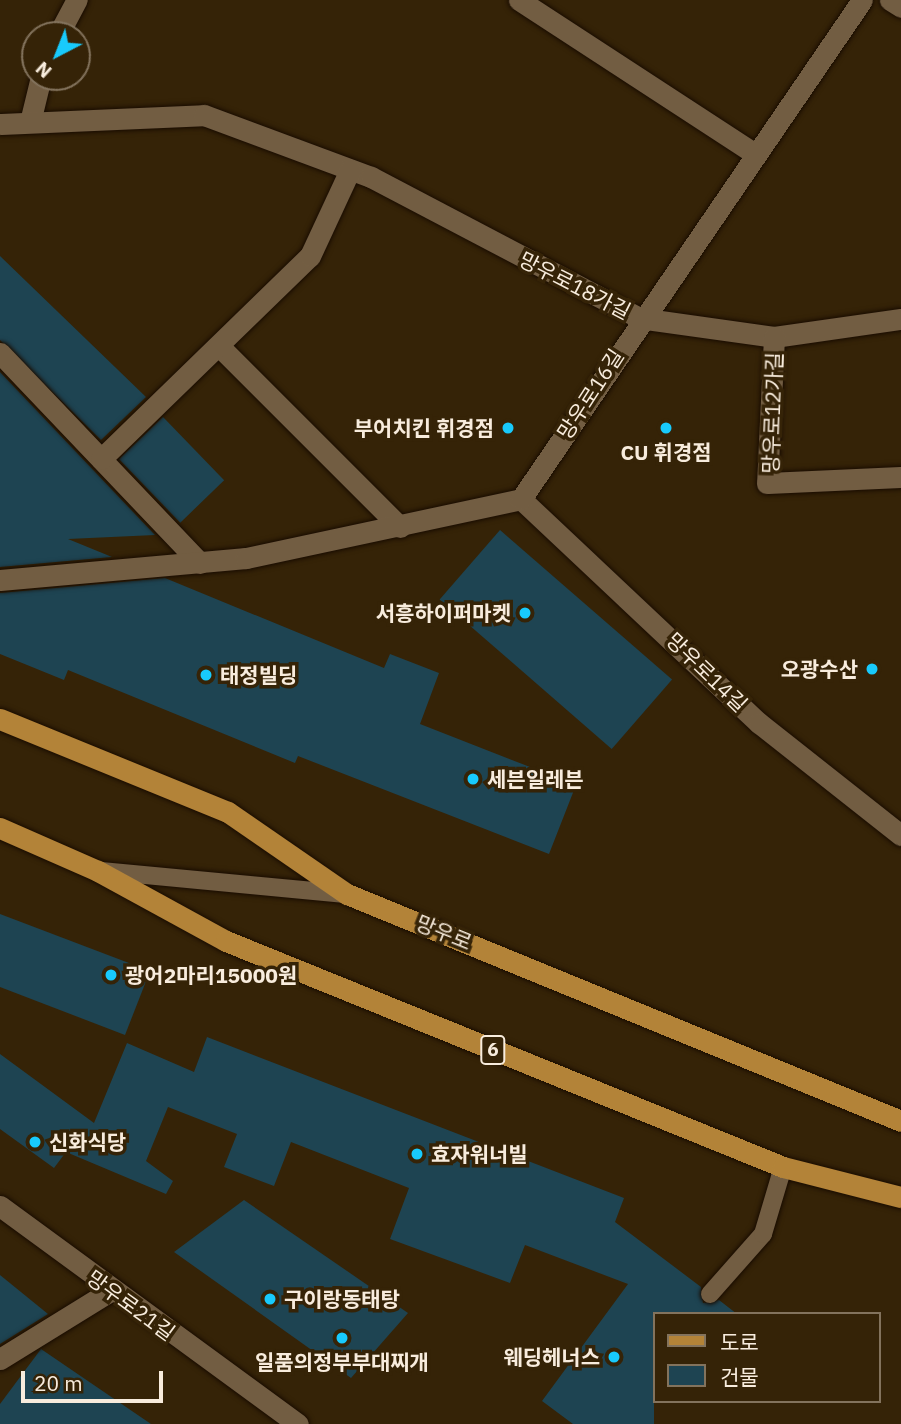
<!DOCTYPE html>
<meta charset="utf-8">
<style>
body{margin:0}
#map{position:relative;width:901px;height:1424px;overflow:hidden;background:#352307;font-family:"IBM Plex Sans","Noto Sans KR",sans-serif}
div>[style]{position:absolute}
.building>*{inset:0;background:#1e4452;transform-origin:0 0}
.roads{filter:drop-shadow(0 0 2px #190c00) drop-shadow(0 0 2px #190c00)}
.lane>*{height:18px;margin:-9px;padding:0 9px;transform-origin:9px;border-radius:9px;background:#725d42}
.street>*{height:21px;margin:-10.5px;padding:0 10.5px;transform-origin:10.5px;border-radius:10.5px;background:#725d42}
.primary>*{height:21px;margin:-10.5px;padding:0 10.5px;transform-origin:10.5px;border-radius:10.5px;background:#b38338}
.dots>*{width:19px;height:19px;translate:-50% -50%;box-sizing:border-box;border:4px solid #352307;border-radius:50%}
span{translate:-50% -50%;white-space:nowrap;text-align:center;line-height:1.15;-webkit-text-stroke:7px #352307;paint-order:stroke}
.shield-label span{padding:2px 5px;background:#352307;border:2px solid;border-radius:5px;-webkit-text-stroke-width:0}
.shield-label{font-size:19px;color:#f8ecdd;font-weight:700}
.street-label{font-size:21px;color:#f8ecdd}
.poi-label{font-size:21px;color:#f8ecdd;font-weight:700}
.right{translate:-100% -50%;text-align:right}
.left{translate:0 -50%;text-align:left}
.legend{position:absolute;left:653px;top:1312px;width:228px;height:91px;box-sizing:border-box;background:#352307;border:2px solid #83735d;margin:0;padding:9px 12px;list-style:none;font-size:21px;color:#f8ecdd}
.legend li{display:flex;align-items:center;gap:14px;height:35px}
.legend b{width:35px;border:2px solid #83735d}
.north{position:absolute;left:21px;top:21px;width:70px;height:70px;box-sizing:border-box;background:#352307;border:2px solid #83735d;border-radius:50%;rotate:222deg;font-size:19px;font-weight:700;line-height:28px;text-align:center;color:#f8ecdd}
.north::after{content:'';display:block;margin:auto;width:24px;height:32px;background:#18cafc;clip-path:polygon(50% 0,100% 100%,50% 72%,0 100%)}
.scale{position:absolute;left:21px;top:1371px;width:142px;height:32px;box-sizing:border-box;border:4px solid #f8ecdd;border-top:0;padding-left:9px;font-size:21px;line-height:24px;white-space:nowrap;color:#f8ecdd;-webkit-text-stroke:5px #352307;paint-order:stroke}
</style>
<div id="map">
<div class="building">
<div style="clip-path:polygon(0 256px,146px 397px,101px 440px,0 340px)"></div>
<div style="clip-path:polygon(0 372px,155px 535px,68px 539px,112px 557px,0 567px)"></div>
<div style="left:163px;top:417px;width:88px;height:61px;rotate:46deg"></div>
<div style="left:500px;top:530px;width:228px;height:92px;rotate:41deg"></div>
<div style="clip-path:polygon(165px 578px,384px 668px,390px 654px,439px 673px,420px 724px,576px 785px,549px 854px,298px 756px,295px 763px,68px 670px,64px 680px,0 654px,0 593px)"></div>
<div style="clip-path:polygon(0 914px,150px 971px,125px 1035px,0 987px)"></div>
<div style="clip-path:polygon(207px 1037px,624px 1198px,615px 1222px,701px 1287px,703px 1303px,719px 1300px,737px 1314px,654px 1314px,654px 1424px,573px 1424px,542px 1401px,628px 1284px,525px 1245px,510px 1283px,390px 1239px,409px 1188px,291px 1142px,274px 1186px,224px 1167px,237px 1134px,168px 1107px,146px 1161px,173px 1181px,166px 1194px,66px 1152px,54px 1168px,0 1129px,0 1054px,94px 1123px,127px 1043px,194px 1072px)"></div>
<div style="clip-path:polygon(244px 1200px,408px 1313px,351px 1378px,174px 1252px)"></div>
<div style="clip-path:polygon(0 1275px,48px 1314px,0 1344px)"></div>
<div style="clip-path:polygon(41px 1349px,151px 1424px,0 1424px,0 1404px)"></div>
</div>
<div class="roads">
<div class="lane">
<div style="left:102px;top:871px;width:246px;rotate:5.4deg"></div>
<div style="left:710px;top:1294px;width:80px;rotate:-48.5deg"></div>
<div style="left:763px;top:1234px;width:70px;rotate:-73.4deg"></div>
</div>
<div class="street">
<div style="left:519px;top:0;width:282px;rotate:33.1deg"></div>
<div style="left:890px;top:0;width:13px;rotate:32deg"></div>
<div style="left:58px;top:35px;width:40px;rotate:-62deg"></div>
<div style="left:30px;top:122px;width:46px;rotate:-76.3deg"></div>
<div style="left:0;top:124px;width:204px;rotate:-2.5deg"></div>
<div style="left:204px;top:115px;width:178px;rotate:20.4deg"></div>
<div style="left:371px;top:177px;width:303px;rotate:27.7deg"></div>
<div style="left:639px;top:318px;width:136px;rotate:8deg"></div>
<div style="left:774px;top:337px;width:128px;rotate:-8.1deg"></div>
<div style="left:774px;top:337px;width:146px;rotate:92.7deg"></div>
<div style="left:767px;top:483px;width:134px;rotate:-2.6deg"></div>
<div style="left:219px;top:346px;width:256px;rotate:45deg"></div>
<div style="left:0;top:353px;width:290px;rotate:46.4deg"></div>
<div style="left:101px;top:459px;width:291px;rotate:-44.2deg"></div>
<div style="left:310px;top:256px;width:95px;rotate:-65.1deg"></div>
<div style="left:521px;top:499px;width:327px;rotate:43.3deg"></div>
<div style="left:759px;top:723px;width:181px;rotate:38.3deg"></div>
<div style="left:0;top:580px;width:247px;rotate:-5.1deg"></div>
<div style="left:246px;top:558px;width:281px;rotate:-12.1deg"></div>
<div style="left:521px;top:499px;width:604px;rotate:-55.65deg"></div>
<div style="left:0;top:1206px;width:369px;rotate:36.2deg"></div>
<div style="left:0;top:1359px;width:129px;rotate:-31.7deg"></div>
</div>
<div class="primary">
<div style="left:0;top:719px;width:246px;rotate:22.2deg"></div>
<div style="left:228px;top:812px;width:145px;rotate:34.6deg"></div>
<div style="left:347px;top:894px;width:599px;rotate:22.28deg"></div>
<div style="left:0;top:828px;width:107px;rotate:23.7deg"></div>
<div style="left:98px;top:871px;width:146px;rotate:28.7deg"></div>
<div style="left:226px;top:941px;width:601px;rotate:22.08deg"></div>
<div style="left:783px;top:1167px;width:122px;rotate:14.3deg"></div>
</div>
</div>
<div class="dots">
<div style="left:508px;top:428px;background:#18cafc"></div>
<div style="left:666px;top:428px;background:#18cafc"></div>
<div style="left:525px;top:613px;background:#18cafc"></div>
<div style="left:872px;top:669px;background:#18cafc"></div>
<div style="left:206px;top:675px;background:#18cafc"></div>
<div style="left:473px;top:779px;background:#18cafc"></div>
<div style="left:111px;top:975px;background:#18cafc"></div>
<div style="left:35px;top:1142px;background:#18cafc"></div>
<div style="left:417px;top:1154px;background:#18cafc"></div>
<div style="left:270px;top:1299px;background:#18cafc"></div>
<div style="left:342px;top:1338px;background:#18cafc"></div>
<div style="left:614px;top:1357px;background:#18cafc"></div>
</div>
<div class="shield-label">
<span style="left:493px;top:1050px">6</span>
</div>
<div class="street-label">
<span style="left:575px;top:285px;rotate:27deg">망우로18가길</span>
<span style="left:590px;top:394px;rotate:-57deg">망우로16길</span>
<span style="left:772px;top:413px;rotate:-88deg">망우로12가길</span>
<span style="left:707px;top:672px;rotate:44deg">망우로14길</span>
<span style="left:444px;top:932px;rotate:22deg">망우로</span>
<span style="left:131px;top:1305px;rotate:36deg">망우로21길</span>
</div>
<div class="poi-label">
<span class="right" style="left:494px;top:428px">부어치킨 휘경점</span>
<span style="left:666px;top:452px">CU 휘경점</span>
<span class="right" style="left:511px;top:613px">서흥하이퍼마켓</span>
<span class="right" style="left:858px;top:669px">오광수산</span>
<span class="left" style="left:220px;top:675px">태정빌딩</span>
<span class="left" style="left:487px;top:779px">세븐일레븐</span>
<span class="left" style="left:125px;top:975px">광어2마리15000원</span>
<span class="left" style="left:49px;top:1142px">신화식당</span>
<span class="left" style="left:431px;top:1154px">효자워너빌</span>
<span class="left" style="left:284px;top:1299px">구이랑동태탕</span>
<span class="right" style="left:600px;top:1357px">웨딩헤너스</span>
<span style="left:342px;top:1362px">일품의정부부대찌개</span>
</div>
<ul class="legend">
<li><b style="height:9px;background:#b38338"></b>도로</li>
<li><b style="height:19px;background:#1e4452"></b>건물</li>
</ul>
<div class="north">N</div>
<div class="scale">20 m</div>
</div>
